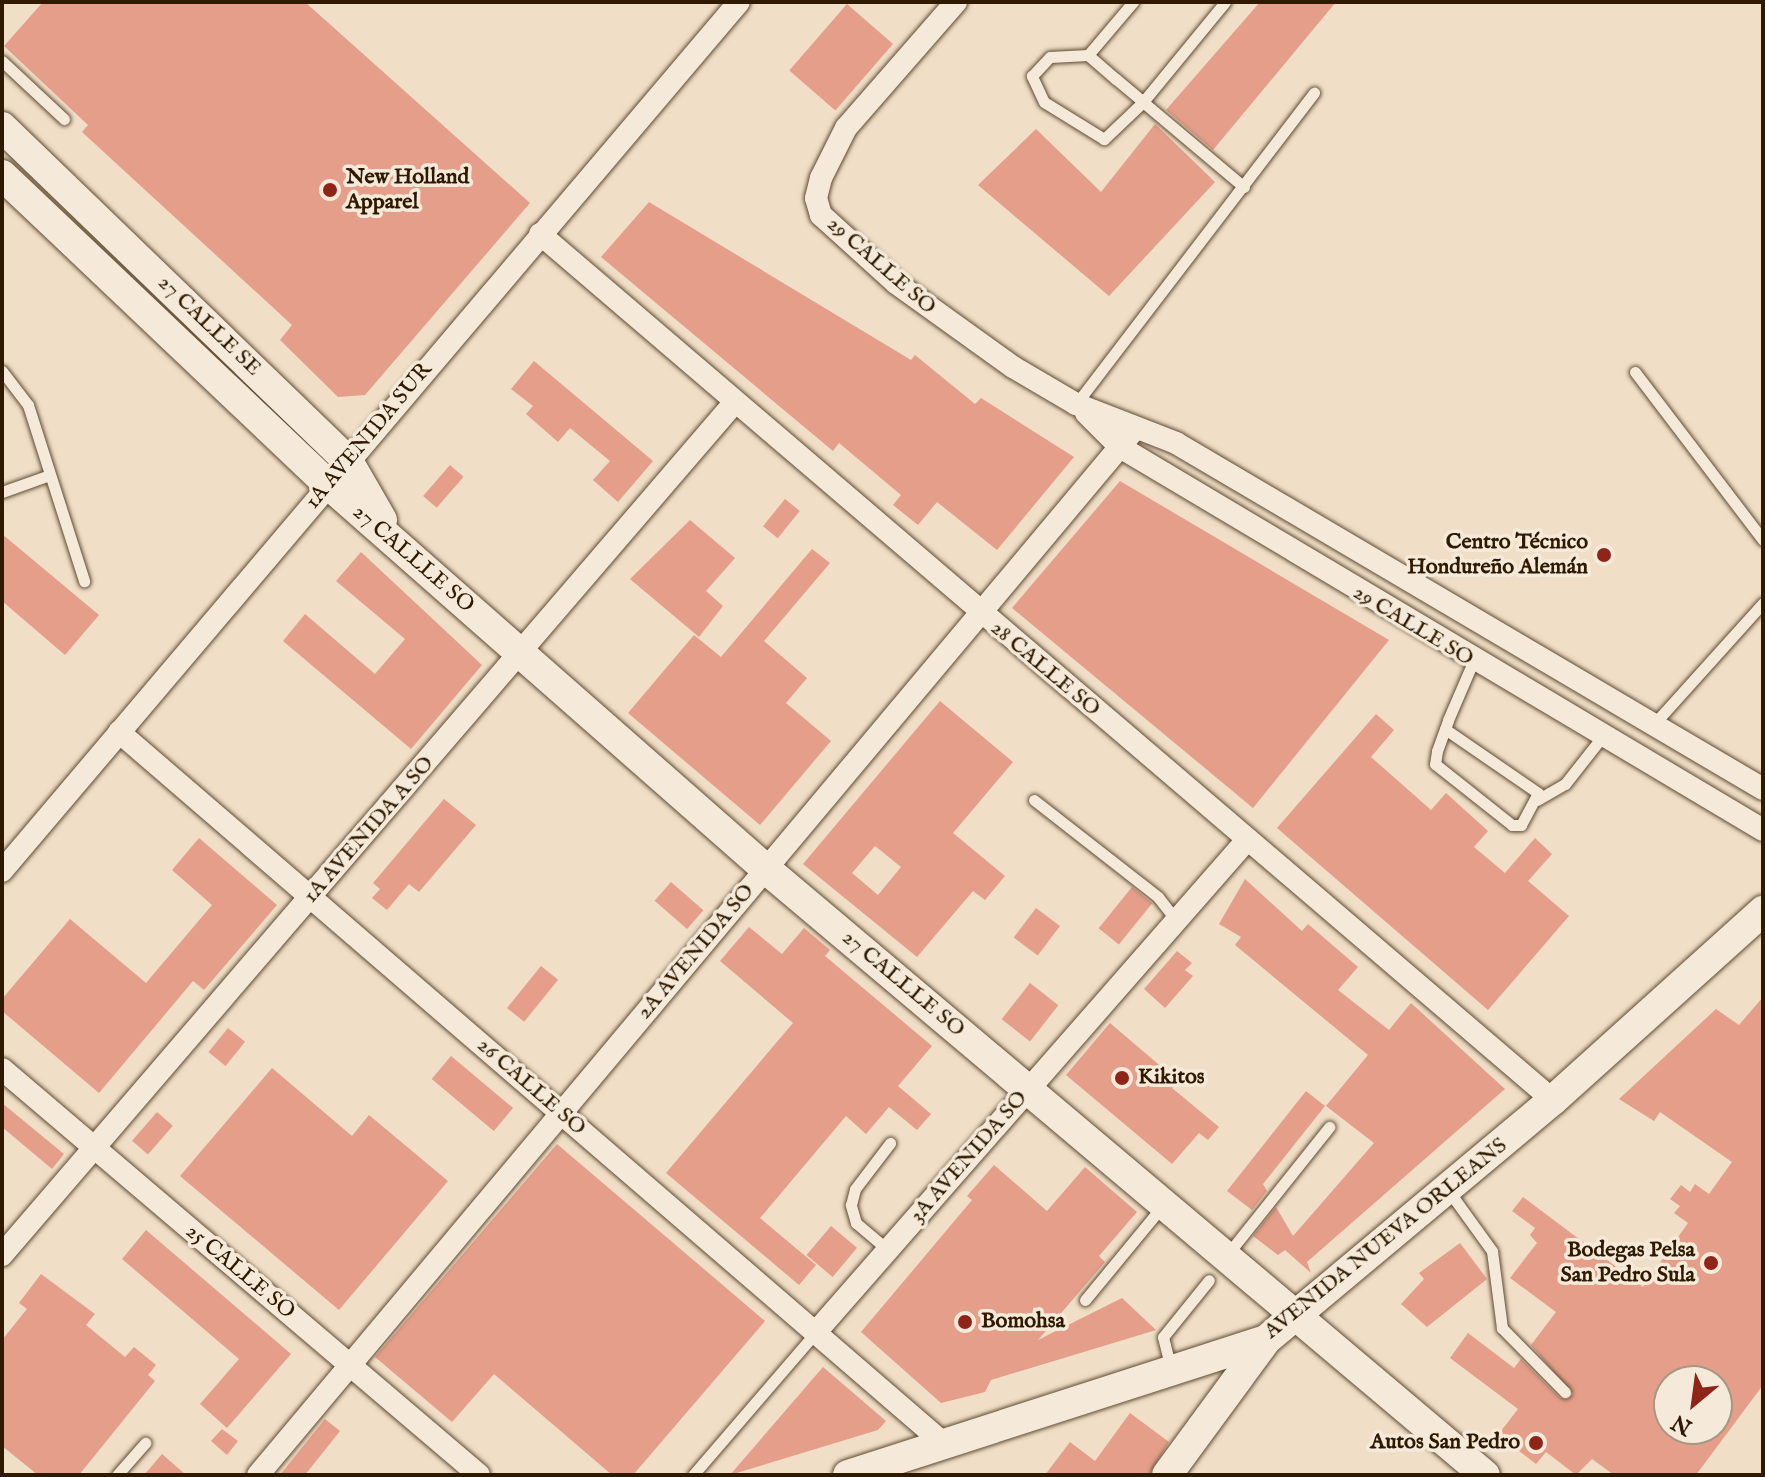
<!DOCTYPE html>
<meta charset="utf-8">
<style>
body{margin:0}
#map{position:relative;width:1765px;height:1477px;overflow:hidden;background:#f0dec6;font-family:"IM FELL English",serif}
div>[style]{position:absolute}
.building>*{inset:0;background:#e59e89;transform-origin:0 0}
.roads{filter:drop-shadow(0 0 2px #5f4b32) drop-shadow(0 0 2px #5f4b32)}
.lane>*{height:11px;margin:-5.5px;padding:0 5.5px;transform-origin:5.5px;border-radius:5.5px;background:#f5eada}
.street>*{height:22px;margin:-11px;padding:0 11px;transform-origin:11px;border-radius:11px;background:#f5eada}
.secondary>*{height:30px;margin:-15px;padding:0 15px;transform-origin:15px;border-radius:15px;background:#f5eada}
.dots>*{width:22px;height:22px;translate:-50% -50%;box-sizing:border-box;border:4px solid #f5eada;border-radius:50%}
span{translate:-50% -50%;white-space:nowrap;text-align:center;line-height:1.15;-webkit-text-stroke:7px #f5eada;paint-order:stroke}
.poi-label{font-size:22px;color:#2f1a00;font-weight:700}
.left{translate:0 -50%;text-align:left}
.right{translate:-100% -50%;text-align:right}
.street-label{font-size:22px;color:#2f1a00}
.frame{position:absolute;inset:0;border:4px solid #2f1a00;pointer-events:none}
.north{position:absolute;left:1653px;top:1365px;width:80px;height:80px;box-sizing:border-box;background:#f5eada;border:2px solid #a69783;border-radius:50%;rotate:209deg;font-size:22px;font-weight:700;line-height:32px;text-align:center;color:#2f1a00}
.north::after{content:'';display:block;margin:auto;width:28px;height:36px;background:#8f2418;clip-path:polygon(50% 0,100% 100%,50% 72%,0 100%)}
</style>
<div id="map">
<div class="building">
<div style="clip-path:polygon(43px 2px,305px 2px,530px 203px,365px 395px,338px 397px,280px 340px,292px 325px,82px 132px,88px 125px,4px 46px)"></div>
<div style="clip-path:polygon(1260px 2px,1336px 2px,1213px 150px,1166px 110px)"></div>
<div style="left:847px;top:4px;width:61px;height:88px;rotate:41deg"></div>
<div style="clip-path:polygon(1155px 124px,1215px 182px,1109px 296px,978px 185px,1036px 129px,1101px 192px)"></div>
<div style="clip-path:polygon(649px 202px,911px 360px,915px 355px,975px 404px,981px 398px,1074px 457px,997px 550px,937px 502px,918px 525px,893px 505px,901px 495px,839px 443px,833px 451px,601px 257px)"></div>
<div style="clip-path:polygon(534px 361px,653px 461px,618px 502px,593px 480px,610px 461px,570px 428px,558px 442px,526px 414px,533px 406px,511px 389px)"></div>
<div style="left:450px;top:465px;width:18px;height:41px;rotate:41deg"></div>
<div style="clip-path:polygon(1120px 481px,1389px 640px,1253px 808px,1012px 608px)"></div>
<div style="left:785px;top:499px;width:19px;height:35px;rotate:39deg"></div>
<div style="clip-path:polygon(690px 520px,735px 558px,706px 591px,723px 606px,699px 637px,630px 579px)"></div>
<div style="clip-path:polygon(2px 534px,99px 615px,65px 655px,2px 601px)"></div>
<div style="clip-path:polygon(812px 549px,830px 563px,764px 641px,807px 678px,786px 703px,831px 741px,760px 825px,628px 713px,694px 635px,721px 657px)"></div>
<div style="clip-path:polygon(361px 552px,482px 665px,411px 749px,283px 641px,305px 614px,375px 674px,405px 639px,336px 581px)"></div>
<div style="clip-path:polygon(evenodd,940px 701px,1013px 762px,953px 833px,1005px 876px,985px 900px,973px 891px,917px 957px,803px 864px,940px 701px,875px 846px,901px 867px,878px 895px,852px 873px,875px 846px)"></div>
<div style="clip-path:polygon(1376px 714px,1394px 730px,1371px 757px,1431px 810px,1446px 793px,1488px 831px,1474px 847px,1505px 873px,1535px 838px,1552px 854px,1528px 881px,1569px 916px,1488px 1010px,1277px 828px)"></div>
<div style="clip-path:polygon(444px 799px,476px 825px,419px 892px,409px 884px,387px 910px,372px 898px,380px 889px,373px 883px)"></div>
<div style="clip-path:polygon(199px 838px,277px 905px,204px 990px,193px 981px,99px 1093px,2px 1011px,2px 999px,70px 919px,146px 983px,212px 905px,172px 870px)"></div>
<div style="clip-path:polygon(1245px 879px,1302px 931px,1308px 924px,1358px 967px,1338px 990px,1389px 1030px,1411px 1003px,1505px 1089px,1307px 1262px,1311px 1273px,1285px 1250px,1278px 1255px,1253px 1236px,1276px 1207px,1293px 1236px,1374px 1143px,1326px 1106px,1368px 1055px,1235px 945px,1241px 937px,1219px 924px)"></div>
<div style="left:671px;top:882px;width:43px;height:25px;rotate:41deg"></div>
<div style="left:1132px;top:887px;width:26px;height:53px;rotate:39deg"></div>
<div style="left:1036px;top:908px;width:30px;height:37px;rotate:37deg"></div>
<div style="clip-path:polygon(749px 927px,782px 954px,804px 928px,830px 950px,825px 956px,932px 1046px,898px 1086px,931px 1114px,917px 1130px,889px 1107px,866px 1134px,846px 1116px,760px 1218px,816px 1265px,799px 1285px,666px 1173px,793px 1023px,720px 961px)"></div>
<div style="clip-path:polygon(1177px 951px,1192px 963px,1185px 970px,1193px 976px,1165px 1008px,1144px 989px)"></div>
<div style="left:541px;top:966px;width:22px;height:54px;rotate:39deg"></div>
<div style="left:1030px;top:983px;width:36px;height:46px;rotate:38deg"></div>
<div style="clip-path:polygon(evenodd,1763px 997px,1763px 1385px,1696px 1475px,1614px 1475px,1592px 1459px,1576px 1475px,1546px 1452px,1536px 1464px,1498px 1435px,1518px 1409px,1450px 1358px,1468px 1333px,1514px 1368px,1521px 1359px,1560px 1398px,1573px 1395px,1531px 1345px,1556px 1312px,1510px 1278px,1537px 1243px,1530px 1235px,1535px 1228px,1512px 1211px,1523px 1197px,1643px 1287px,1688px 1223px,1674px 1213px,1680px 1206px,1670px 1199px,1681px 1185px,1690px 1192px,1695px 1184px,1709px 1194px,1732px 1162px,1660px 1112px,1654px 1121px,1619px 1099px,1716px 1009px,1739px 1025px,1763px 997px,1669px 1381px,1717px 1381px,1717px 1429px,1669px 1429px,1669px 1381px)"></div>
<div style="clip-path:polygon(1110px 1023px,1178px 1081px,1172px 1088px,1219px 1127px,1208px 1140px,1199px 1133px,1172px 1164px,1066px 1075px)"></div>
<div style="left:228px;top:1028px;width:22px;height:31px;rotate:39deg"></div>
<div style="left:451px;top:1056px;width:81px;height:30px;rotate:40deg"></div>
<div style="clip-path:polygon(272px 1068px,352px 1136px,369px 1115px,448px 1181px,339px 1310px,180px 1176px)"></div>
<div style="clip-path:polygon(1306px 1091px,1325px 1106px,1263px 1184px,1267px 1191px,1252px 1210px,1227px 1191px)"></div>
<div style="clip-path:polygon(2px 1103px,64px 1154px,52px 1169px,2px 1127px)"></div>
<div style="left:157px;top:1112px;width:21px;height:38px;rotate:41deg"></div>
<div style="clip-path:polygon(557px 1144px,765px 1321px,633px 1475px,612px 1475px,494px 1374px,452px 1422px,375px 1357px)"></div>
<div style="clip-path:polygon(994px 1165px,1047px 1211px,1085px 1167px,1137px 1212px,1099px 1256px,1105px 1262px,1038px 1340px,1122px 1298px,1156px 1330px,991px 1380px,985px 1392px,941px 1403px,861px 1332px,972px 1200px,967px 1196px)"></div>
<div style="left:831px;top:1226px;width:34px;height:38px;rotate:40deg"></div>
<div style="clip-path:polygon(146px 1230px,291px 1354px,227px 1428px,200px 1404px,239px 1359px,122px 1259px)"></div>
<div style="clip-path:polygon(1460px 1243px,1487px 1279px,1427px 1327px,1401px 1304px,1424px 1279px,1419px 1273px)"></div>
<div style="clip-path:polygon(41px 1274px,95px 1314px,86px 1325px,125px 1357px,134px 1347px,156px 1365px,148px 1375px,155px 1381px,79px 1475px,38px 1475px,2px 1446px,2px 1340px,27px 1309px,19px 1303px)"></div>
<div style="clip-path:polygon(823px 1367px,886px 1421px,878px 1430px,730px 1475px)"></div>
<div style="clip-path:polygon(1130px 1413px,1169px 1442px,1149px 1475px,1045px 1475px,1070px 1442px,1095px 1461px)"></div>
<div style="clip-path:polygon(325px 1419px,340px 1431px,305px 1475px,280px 1475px)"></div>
<div style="clip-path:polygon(222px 1429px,238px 1441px,227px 1455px,211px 1441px)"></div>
<div style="clip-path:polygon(162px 1454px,186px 1475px,144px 1475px)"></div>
</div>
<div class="roads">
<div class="lane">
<div style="left:1225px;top:2px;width:129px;rotate:129.4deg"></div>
<div style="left:1143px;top:102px;width:54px;rotate:136.5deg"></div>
<div style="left:1104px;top:139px;width:70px;rotate:-148.3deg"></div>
<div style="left:1044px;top:102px;width:29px;rotate:-115deg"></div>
<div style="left:1032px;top:76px;width:26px;rotate:-47deg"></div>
<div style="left:1050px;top:57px;width:38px;rotate:-3deg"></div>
<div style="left:1088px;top:55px;width:37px;rotate:41deg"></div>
<div style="left:1116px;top:79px;width:35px;rotate:40deg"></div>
<div style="left:1143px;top:102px;width:132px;rotate:40.1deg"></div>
<div style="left:1088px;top:55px;width:70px;rotate:-49.7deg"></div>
<div style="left:2px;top:61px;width:85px;rotate:43.1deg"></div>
<div style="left:2px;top:371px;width:43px;rotate:52.6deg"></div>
<div style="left:28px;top:405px;width:185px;rotate:72.3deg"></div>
<div style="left:1635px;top:372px;width:211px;rotate:52.7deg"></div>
<div style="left:1076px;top:404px;width:392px;rotate:-52.6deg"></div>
<div style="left:2px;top:492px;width:48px;rotate:-19.6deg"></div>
<div style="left:1654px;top:724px;width:163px;rotate:-48deg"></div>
<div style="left:1445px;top:729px;width:113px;rotate:34.5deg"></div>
<div style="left:1538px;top:793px;width:36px;rotate:118deg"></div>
<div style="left:1521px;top:825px;width:9px;rotate:180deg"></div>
<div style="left:1512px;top:825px;width:98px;rotate:-141.6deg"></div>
<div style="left:1435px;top:764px;width:13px;rotate:-81deg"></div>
<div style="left:1437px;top:751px;width:33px;rotate:-70deg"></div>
<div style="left:1448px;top:720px;width:63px;rotate:-66.7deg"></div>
<div style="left:1034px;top:800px;width:157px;rotate:38deg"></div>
<div style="left:1158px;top:897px;width:29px;rotate:52deg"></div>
<div style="left:1537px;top:800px;width:32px;rotate:-30deg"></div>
<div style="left:1565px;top:784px;width:60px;rotate:-51.8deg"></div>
<div style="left:1448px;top:1190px;width:75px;rotate:54.2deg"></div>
<div style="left:1492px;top:1251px;width:78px;rotate:82.6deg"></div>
<div style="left:1502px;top:1328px;width:90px;rotate:45.5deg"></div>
<div style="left:888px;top:1250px;width:42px;rotate:-139.8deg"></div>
<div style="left:856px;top:1223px;width:19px;rotate:-106deg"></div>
<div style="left:851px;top:1205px;width:16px;rotate:-76deg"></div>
<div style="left:855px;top:1189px;width:58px;rotate:-52.7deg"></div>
<div style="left:1227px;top:1255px;width:164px;rotate:-51.4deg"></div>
<div style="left:1085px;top:1300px;width:124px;rotate:-50.5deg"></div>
<div style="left:1171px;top:1369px;width:33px;rotate:-104deg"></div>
<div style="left:1163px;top:1337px;width:73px;rotate:-51.1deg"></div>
<div style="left:117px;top:1475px;width:43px;rotate:-48.8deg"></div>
<div style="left:693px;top:1475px;width:189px;rotate:-49.3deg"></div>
</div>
<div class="street">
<div style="left:956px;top:2px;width:167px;rotate:131.1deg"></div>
<div style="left:846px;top:128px;width:56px;rotate:116.6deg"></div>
<div style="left:821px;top:178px;width:21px;rotate:104deg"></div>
<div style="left:816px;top:198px;width:18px;rotate:74deg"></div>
<div style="left:821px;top:215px;width:101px;rotate:42.2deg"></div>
<div style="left:896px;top:283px;width:144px;rotate:35.7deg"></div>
<div style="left:1013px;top:367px;width:73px;rotate:30.4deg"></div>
<div style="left:1076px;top:404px;width:107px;rotate:21.3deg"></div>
<div style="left:1176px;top:443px;width:681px;rotate:30.52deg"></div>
<div style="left:540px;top:234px;width:1333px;rotate:40.53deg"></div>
<div style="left:1086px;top:413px;width:48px;rotate:45deg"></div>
<div style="left:1120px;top:447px;width:748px;rotate:30.78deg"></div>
<div style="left:119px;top:732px;width:1087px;rotate:40.78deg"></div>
<div style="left:2px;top:871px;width:1139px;rotate:-49.7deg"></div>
<div style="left:2px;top:1069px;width:626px;rotate:40.4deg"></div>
<div style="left:2px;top:1255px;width:1123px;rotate:-49.33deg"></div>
<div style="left:816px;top:1332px;width:654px;rotate:-48.78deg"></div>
<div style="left:258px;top:1475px;width:1364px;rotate:-50.03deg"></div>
</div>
<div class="secondary">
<div style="left:2px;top:127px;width:481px;rotate:44deg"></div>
<div style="left:348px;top:461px;width:68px;rotate:60deg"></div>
<div style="left:2px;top:175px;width:449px;rotate:43.5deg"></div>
<div style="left:328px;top:484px;width:583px;rotate:41.32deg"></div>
<div style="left:766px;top:869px;width:940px;rotate:40.13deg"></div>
<div style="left:848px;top:1475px;width:439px;rotate:-17.9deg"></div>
<div style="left:1266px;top:1340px;width:374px;rotate:-39.9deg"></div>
<div style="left:1553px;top:1100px;width:283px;rotate:-42deg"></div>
<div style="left:1167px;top:1475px;width:167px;rotate:-53.7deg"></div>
</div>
</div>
<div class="dots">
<div style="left:330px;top:190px;background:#8f2418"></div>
<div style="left:1604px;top:555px;background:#8f2418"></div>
<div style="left:1122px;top:1078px;background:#8f2418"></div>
<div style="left:1711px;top:1263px;background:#8f2418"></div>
<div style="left:965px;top:1322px;background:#8f2418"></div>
<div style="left:1536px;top:1443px;background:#8f2418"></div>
</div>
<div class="poi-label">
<span class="left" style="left:346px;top:190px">New Holland<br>Apparel</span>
<span class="right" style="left:1588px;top:555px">Centro Técnico<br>Hondureño Alemán</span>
<span class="left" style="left:1138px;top:1078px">Kikitos</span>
<span class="right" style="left:1695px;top:1263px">Bodegas Pelsa<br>San Pedro Sula</span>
<span class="left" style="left:981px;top:1322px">Bomohsa</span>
<span class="right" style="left:1520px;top:1443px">Autos San Pedro</span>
</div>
<div class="street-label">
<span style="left:881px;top:266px;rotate:41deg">29 CALLE SO</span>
<span style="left:209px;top:326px;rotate:44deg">27 CALLE SE</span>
<span style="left:369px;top:436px;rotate:-50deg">1A AVENIDA SUR</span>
<span style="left:413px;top:559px;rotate:41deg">27 CALLLE SO</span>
<span style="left:1413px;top:626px;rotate:31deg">29 CALLE SO</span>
<span style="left:1045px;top:669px;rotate:40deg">28 CALLE SO</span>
<span style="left:369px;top:830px;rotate:-49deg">1A AVENIDA A SO</span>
<span style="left:696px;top:952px;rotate:-50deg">2A AVENIDA SO</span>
<span style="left:903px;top:984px;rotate:40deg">27 CALLLE SO</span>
<span style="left:531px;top:1087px;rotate:41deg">26 CALLE SO</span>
<span style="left:969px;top:1157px;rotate:-49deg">3A AVENIDA SO</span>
<span style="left:1386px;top:1239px;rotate:-39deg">AVENIDA NUEVA ORLEANS</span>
<span style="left:240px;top:1272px;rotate:40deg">25 CALLE SO</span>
</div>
<div class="frame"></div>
<div class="north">N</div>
</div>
